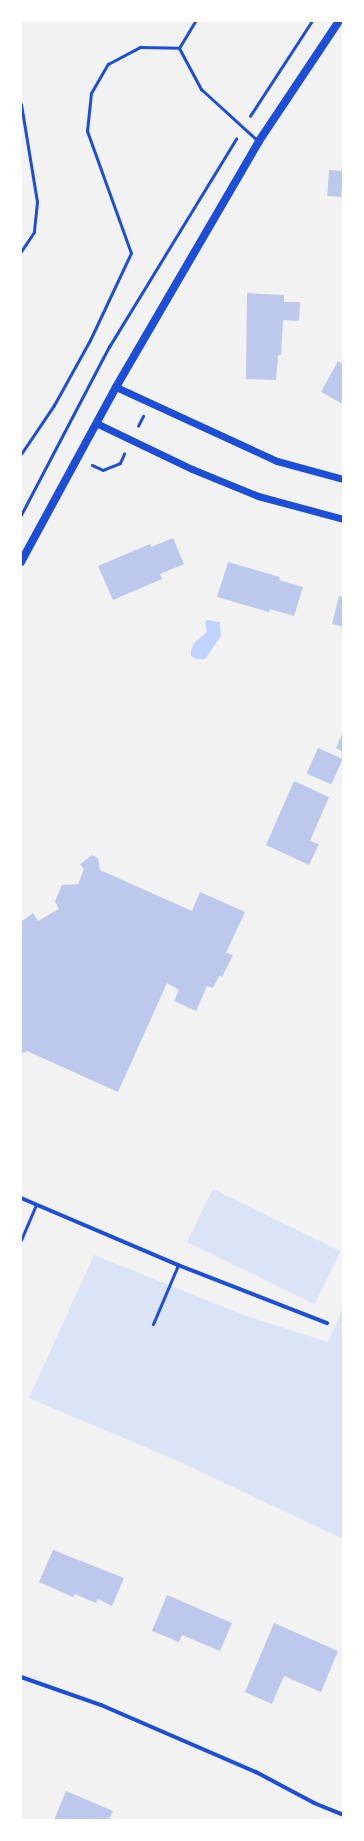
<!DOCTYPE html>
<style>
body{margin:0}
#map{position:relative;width:364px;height:1841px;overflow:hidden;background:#f2f2f2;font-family:"DM Sans",sans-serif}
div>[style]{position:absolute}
.green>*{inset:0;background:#dbe4f7;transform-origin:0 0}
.water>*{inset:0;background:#bfd3fe}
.building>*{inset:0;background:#bdc9ec;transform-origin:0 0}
.path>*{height:2.5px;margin:-1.25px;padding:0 1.25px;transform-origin:1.25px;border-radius:1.25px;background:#1d4ed8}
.service>*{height:3px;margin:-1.5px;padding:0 1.5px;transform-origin:1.5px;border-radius:1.5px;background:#1d4ed8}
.minor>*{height:4px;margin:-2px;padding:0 2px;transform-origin:2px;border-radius:2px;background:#1d4ed8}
.tertiary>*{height:7px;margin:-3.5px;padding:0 3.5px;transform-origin:3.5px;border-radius:3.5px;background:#1d4ed8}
.secondary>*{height:8px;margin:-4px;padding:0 4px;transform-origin:4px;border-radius:4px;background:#1d4ed8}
span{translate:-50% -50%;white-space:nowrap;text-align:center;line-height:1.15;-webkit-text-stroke:3px #fff;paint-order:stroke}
.frame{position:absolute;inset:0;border:22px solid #fff;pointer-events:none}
</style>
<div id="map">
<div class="green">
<div style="left:213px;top:1189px;width:142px;height:59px;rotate:26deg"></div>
<div style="clip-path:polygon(94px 1255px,246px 1316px,328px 1342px,343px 1308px,343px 1539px,180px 1462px,29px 1398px)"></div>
</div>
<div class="water">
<div style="clip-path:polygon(207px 620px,220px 622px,221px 636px,205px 659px,196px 659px,191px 656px,191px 650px,195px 642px,207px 632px,205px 623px)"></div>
</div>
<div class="building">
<div style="left:329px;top:170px;width:14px;height:26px;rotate:4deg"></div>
<div style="clip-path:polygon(247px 293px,284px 295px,284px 302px,300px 302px,299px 321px,283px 320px,281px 355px,278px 355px,276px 380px,246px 379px)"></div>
<div style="clip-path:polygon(338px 361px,343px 364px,343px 404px,321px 392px)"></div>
<div style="clip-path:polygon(173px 538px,184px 564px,160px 574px,162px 579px,113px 600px,98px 566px,150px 544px,151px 547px)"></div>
<div style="clip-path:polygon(228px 562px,280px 577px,279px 580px,303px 587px,294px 616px,270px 609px,269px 612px,217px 597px)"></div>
<div style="clip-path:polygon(339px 596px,343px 597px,343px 627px,332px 624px)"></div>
<div style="clip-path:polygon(343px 732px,343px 752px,336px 748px)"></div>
<div style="left:318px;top:748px;width:27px;height:28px;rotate:24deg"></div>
<div style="clip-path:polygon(294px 781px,329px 797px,310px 841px,319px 844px,309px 865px,266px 845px)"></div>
<div style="clip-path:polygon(92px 855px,98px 858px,100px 870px,192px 911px,200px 892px,245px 912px,226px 953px,233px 955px,222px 977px,219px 976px,213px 988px,207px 986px,196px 1011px,174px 1001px,179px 990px,167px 983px,118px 1092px,27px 1051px,21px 1054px,21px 922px,33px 913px,38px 921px,59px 909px,55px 901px,62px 885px,78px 884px,84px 869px,80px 864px)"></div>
<div style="clip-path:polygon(53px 1550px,124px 1578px,112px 1606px,98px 1599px,96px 1603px,75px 1594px,73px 1597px,39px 1582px)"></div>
<div style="clip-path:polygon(167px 1595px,232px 1623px,220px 1651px,182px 1635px,179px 1642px,152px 1631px)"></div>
<div style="clip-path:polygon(274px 1623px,338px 1651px,321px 1692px,284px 1676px,272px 1704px,245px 1692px)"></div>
<div style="clip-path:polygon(66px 1791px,113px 1811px,109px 1820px,54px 1820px)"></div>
</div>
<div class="path">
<div style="left:250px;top:116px;width:113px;rotate:-56.9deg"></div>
<div style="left:138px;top:426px;width:11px;rotate:-63deg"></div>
<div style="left:92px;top:465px;width:12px;rotate:24deg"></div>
<div style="left:103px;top:470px;width:18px;rotate:-22deg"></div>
<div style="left:120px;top:463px;width:10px;rotate:-66deg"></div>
<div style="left:21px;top:515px;width:190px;rotate:-62.4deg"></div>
<div style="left:109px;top:347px;width:244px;rotate:-58.6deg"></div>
</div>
<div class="service">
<div style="left:179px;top:48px;width:47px;rotate:61.8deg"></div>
<div style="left:201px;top:89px;width:77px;rotate:42.4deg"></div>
<div style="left:21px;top:104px;width:99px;rotate:80.7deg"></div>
<div style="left:37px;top:202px;width:30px;rotate:96deg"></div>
<div style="left:34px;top:232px;width:23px;rotate:124deg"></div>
<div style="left:21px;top:454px;width:59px;rotate:-56deg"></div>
<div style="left:54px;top:405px;width:74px;rotate:-61deg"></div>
<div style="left:90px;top:340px;width:96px;rotate:-64.8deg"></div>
<div style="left:131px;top:253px;width:130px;rotate:-109.8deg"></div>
<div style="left:87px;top:131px;width:38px;rotate:-84deg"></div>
<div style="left:91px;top:93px;width:34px;rotate:-60deg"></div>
<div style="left:108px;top:64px;width:36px;rotate:-28deg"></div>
<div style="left:140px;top:47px;width:39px;rotate:1deg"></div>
<div style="left:179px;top:48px;width:31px;rotate:-59deg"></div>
<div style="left:21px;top:1240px;width:39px;rotate:-67deg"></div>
<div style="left:153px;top:1324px;width:64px;rotate:-67deg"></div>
</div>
<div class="minor">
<div style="left:21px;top:1198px;width:171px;rotate:23.1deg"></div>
<div style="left:178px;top:1265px;width:160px;rotate:21.3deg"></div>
<div style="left:21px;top:1677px;width:85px;rotate:19.3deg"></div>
<div style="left:101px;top:1705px;width:169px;rotate:23.4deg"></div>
<div style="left:256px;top:1772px;width:66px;rotate:28.1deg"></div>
<div style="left:314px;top:1803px;width:31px;rotate:22deg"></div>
</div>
<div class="tertiary">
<div style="left:116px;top:387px;width:177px;rotate:24.7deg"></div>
<div style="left:277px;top:461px;width:68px;rotate:15.3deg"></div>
<div style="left:96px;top:423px;width:106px;rotate:25.6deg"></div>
<div style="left:192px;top:469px;width:71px;rotate:22.2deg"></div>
<div style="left:258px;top:496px;width:88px;rotate:15.1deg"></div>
</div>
<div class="secondary">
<div style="left:21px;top:562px;width:199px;rotate:-61.5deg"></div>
<div style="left:116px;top:387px;width:285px;rotate:-59.8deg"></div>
<div style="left:259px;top:141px;width:144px;rotate:-56.3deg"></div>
</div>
<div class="frame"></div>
</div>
